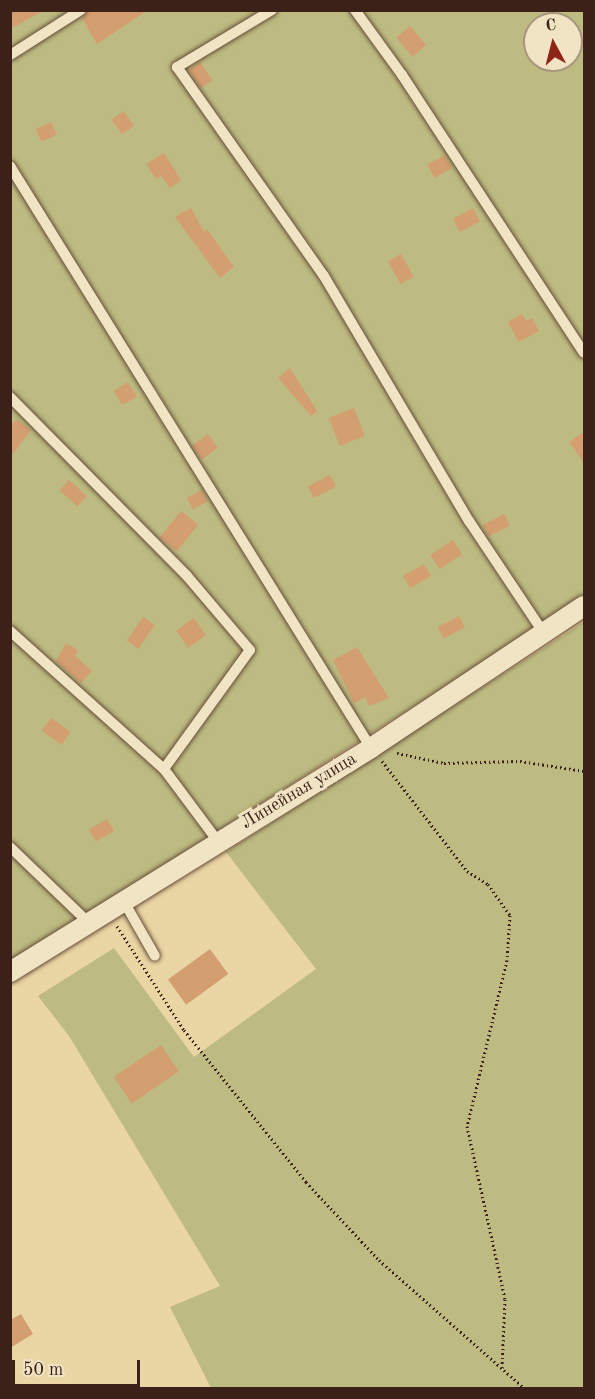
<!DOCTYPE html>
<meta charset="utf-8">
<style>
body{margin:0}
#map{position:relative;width:595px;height:1399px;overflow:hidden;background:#ead5a4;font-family:"Old Standard TT",serif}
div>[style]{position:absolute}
.green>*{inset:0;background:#bdbb81}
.building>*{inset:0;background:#d39e70;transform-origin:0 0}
.path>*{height:3px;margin-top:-1.5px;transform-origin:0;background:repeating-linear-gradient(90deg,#3b2117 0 1.5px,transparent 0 4.5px)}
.roads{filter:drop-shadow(0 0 2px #674e3a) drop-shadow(0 0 2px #674e3a)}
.service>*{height:10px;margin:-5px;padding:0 5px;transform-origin:5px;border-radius:5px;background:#f1e4c4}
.minor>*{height:20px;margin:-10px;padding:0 10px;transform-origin:10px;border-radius:10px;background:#f1e4c4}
span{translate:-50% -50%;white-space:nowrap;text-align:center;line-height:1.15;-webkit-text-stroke:6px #f1e4c4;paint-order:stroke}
.street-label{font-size:18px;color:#3b2117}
.frame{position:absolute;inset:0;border:12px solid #3b2117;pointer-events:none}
.north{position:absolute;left:523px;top:12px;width:60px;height:60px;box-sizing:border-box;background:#f1e4c4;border:2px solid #a8967f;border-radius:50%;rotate:353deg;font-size:16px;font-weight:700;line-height:24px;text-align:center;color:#3b2117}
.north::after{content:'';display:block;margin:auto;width:21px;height:27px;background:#8f2418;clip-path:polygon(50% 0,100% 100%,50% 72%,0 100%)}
.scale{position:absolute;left:12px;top:1360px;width:128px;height:27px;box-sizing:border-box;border:3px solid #3b2117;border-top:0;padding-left:8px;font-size:18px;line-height:21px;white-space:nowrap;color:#3b2117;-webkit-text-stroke:4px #f1e4c4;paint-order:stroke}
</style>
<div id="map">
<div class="green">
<div style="clip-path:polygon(evenodd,11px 11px,584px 11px,584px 598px,11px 962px,11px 11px,535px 24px,571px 24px,571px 60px,535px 60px,535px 24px)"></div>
<div style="clip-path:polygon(584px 622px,584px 1388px,211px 1388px,170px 1307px,220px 1286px,69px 1036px,38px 996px,114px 948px,194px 1057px,316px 969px,226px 852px)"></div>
</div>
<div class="building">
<div style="clip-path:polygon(10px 10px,45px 10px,10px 29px)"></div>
<div style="clip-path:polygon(88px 10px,148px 10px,97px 44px,82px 18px)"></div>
<div style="left:410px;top:26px;width:25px;height:18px;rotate:50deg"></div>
<div style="left:200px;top:62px;width:22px;height:14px;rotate:56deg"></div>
<div style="left:124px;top:111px;width:18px;height:15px;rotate:56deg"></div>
<div style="left:51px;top:122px;width:14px;height:17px;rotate:65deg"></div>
<div style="clip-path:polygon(164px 153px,181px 180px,170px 188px,161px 176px,156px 179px,146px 164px)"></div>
<div style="left:445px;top:155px;width:15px;height:20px;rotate:62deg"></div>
<div style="clip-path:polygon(191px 208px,204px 232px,207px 229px,234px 267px,220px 278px,175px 217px)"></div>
<div style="left:473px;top:208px;width:15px;height:23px;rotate:62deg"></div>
<div style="left:401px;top:254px;width:26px;height:15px;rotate:61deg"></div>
<div style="clip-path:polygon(522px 314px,526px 321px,532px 318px,539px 331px,519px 342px,508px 322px)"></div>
<div style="clip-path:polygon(290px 368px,317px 411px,311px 416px,278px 378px)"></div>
<div style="left:128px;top:382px;width:17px;height:17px;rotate:59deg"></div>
<div style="left:354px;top:408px;width:30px;height:27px;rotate:69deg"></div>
<div style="clip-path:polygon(16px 419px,31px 430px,10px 458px,10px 427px)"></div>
<div style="clip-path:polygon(585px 431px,585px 464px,569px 442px)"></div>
<div style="left:208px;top:434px;width:17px;height:20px;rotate:54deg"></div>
<div style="left:330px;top:475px;width:13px;height:25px;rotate:63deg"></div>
<div style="left:69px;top:480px;width:24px;height:14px;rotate:42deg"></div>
<div style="left:202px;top:490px;width:13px;height:17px;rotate:63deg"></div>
<div style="left:181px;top:511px;width:22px;height:34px;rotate:39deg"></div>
<div style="left:504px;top:514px;width:13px;height:24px;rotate:63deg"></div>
<div style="left:453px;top:540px;width:17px;height:27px;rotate:57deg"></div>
<div style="left:424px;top:564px;width:14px;height:24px;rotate:60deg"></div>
<div style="left:459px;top:616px;width:13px;height:24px;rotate:63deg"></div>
<div style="left:143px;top:617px;width:14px;height:29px;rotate:34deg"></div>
<div style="left:194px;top:618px;width:21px;height:22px;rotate:55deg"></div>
<div style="clip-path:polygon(66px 643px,78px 650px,75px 656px,92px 671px,81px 683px,56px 661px)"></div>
<div style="clip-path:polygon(357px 647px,389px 698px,369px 706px,365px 697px,354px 703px,333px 660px)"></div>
<div style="left:51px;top:718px;width:24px;height:16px;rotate:35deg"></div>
<div style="left:107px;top:819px;width:14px;height:21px;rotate:60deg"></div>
<div style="left:210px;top:949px;width:31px;height:52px;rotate:54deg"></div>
<div style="left:161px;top:1045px;width:32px;height:57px;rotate:56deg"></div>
<div style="clip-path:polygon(21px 1314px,33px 1334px,10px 1348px,10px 1320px)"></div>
</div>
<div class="path">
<div style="left:397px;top:753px;width:48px;rotate:12deg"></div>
<div style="left:444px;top:763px;width:76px;rotate:-1.5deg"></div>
<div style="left:520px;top:761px;width:65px;rotate:8.9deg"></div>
<div style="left:382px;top:761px;width:139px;rotate:52.3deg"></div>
<div style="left:467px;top:871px;width:25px;rotate:32deg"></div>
<div style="left:488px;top:884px;width:38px;rotate:55deg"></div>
<div style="left:510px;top:915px;width:45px;rotate:93.8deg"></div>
<div style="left:507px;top:960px;width:171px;rotate:103.5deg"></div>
<div style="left:467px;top:1126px;width:177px;rotate:77.6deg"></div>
<div style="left:505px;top:1299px;width:70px;rotate:92.5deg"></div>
<div style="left:117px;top:926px;width:124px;rotate:57.2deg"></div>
<div style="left:184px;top:1030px;width:195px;rotate:51.2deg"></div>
<div style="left:306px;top:1182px;width:107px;rotate:46.9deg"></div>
<div style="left:379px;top:1260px;width:193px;rotate:41.4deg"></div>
</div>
<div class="roads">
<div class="service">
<div style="left:272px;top:10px;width:111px;rotate:149deg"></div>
<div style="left:177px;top:67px;width:256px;rotate:54.9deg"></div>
<div style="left:324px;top:276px;width:285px;rotate:59.4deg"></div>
<div style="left:469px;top:521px;width:133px;rotate:56.3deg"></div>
<div style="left:355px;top:10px;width:80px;rotate:54.1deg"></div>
<div style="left:402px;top:75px;width:332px;rotate:56.8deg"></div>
<div style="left:10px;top:55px;width:84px;rotate:-32.4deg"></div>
<div style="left:10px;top:166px;width:685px;rotate:58.19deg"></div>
<div style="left:10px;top:397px;width:252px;rotate:45.3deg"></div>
<div style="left:187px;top:576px;width:97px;rotate:49.6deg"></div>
<div style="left:250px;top:650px;width:147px;rotate:125.9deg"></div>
<div style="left:10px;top:631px;width:207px;rotate:41.9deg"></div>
<div style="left:164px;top:769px;width:89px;rotate:53.3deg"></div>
<div style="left:10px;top:847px;width:108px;rotate:43.9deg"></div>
<div style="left:123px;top:900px;width:64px;rotate:60.3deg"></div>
</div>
<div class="minor">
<div style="left:10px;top:972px;width:425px;rotate:-31.8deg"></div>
<div style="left:371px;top:748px;width:256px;rotate:-33.7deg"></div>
</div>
</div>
<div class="street-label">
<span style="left:299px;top:791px;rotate:-31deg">Линейная улица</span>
</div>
<div class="frame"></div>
<div class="north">С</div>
<div class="scale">50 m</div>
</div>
